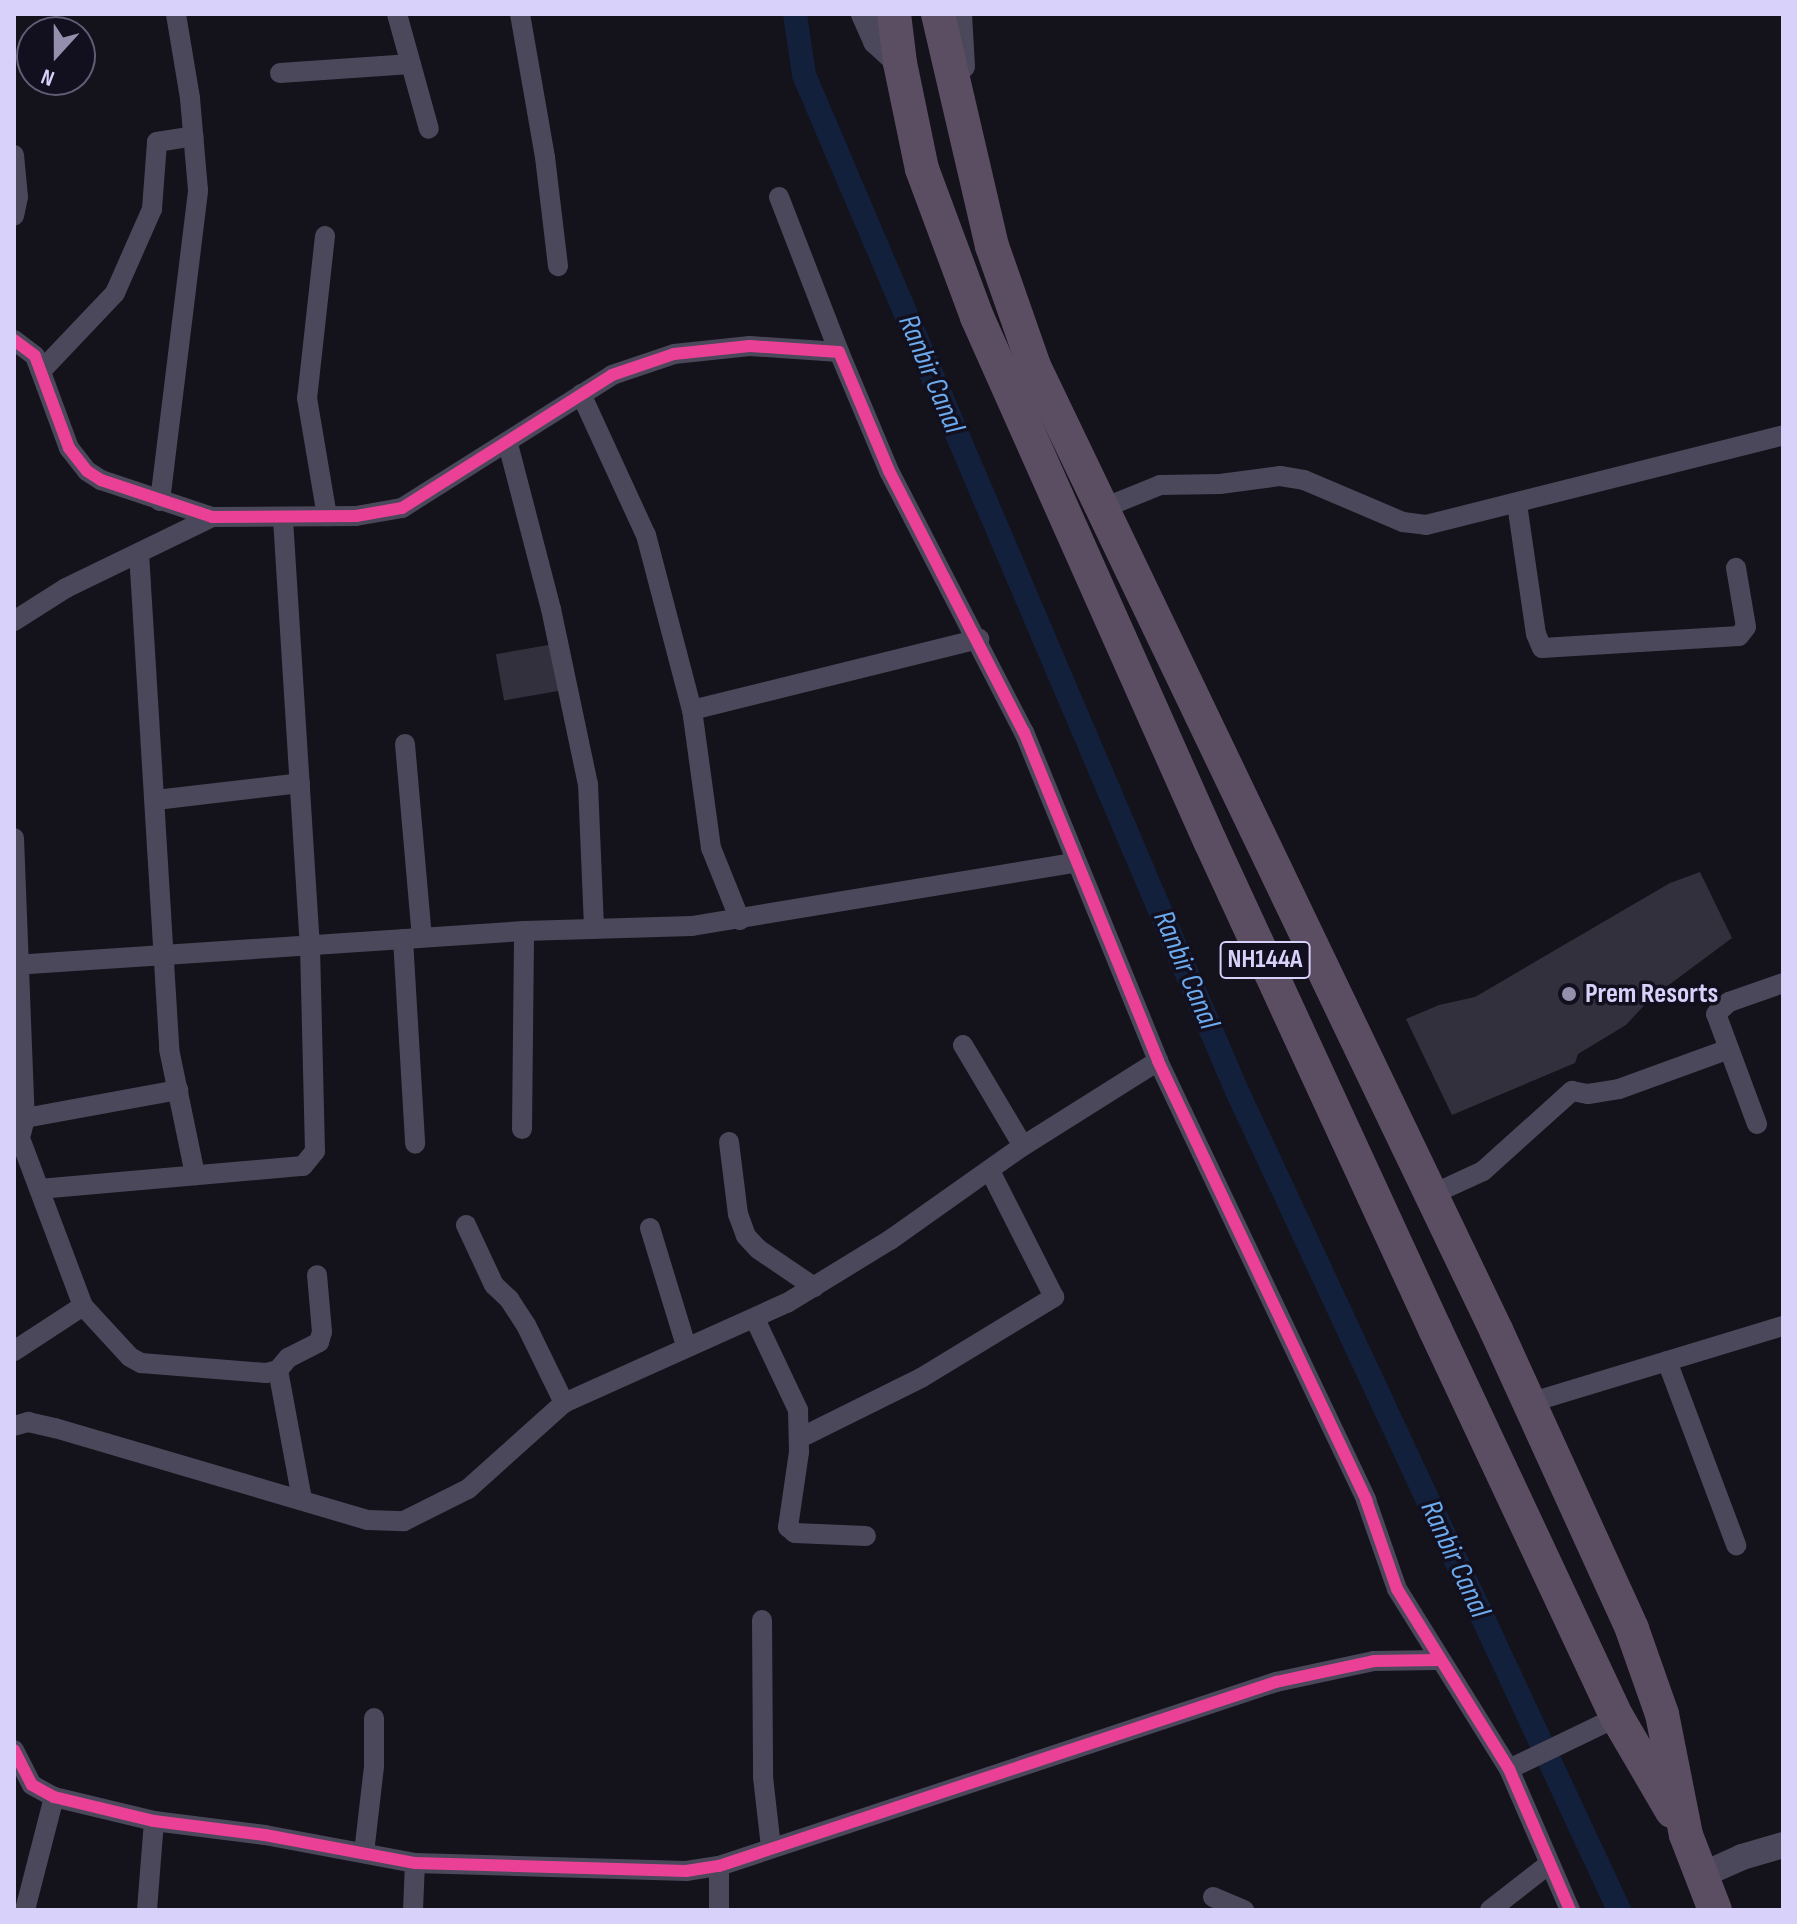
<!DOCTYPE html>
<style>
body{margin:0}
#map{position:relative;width:1797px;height:1924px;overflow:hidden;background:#14121a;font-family:"Sofia Sans Condensed",sans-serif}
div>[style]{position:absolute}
.canal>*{height:24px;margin:-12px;padding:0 12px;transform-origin:12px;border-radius:12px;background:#13203c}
.building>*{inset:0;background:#32303d;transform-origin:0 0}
.minor>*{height:20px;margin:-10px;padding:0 10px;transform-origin:10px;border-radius:10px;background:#4a485a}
.tertiary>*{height:26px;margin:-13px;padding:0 13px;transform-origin:13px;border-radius:13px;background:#4a485a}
.trunk>*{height:34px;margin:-17px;padding:0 17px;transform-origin:17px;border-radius:17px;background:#5c4e62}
.cycleway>*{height:12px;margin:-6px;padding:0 6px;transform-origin:6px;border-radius:6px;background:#ea4096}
.dots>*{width:22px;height:22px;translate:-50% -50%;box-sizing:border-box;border:4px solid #120f1e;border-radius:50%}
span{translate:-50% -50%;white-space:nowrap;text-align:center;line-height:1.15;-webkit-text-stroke:7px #120f1e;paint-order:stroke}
.shield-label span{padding:2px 6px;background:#120f1e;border:2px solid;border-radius:6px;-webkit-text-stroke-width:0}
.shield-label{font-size:26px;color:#d8d2fa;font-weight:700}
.poi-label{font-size:28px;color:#d8d2fa;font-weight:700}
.left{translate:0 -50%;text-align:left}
.water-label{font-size:30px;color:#6caaee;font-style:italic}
.frame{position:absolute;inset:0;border:16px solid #d8d2fa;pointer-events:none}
.north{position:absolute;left:16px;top:16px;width:80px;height:80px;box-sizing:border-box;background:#120f1e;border:2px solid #615d76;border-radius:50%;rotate:201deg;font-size:22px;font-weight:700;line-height:32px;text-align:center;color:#d8d2fa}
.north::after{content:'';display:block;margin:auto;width:28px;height:36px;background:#938fac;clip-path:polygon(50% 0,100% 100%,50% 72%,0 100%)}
</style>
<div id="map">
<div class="canal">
<div style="left:795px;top:14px;width:62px;rotate:81.6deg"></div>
<div style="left:804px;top:75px;width:1104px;rotate:66.92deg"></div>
<div style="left:1237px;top:1091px;width:904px;rotate:64.99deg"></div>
</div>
<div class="building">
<div style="left:554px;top:644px;width:47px;height:59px;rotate:80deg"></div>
<div style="clip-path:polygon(1700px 872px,1732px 938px,1650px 999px,1626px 1025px,1578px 1054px,1575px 1063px,1452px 1115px,1406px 1019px,1439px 1005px,1475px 997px,1670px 883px)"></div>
</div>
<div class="minor">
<div style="left:397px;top:14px;width:119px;rotate:74.5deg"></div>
<div style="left:520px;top:14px;width:145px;rotate:80.1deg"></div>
<div style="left:545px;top:157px;width:110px;rotate:83.2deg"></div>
<div style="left:280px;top:73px;width:131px;rotate:-3.9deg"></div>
<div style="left:14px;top:155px;width:42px;rotate:84.6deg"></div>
<div style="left:18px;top:197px;width:19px;rotate:102deg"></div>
<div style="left:779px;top:197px;width:166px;rotate:68.8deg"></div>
<div style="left:325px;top:236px;width:163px;rotate:96.3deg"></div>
<div style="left:307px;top:398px;width:120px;rotate:80.4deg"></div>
<div style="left:14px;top:340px;width:26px;rotate:37deg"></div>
<div style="left:35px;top:356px;width:98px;rotate:69.7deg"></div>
<div style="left:69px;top:448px;width:29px;rotate:52deg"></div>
<div style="left:87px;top:471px;width:17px;rotate:33deg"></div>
<div style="left:101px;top:480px;width:117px;rotate:18.4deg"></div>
<div style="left:212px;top:517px;width:144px;rotate:-0.4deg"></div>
<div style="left:356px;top:516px;width:47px;rotate:-9.9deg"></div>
<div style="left:402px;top:508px;width:249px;rotate:-32.3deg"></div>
<div style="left:612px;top:375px;width:65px;rotate:-18.7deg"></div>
<div style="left:674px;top:354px;width:76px;rotate:-6deg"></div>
<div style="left:750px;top:346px;width:89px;rotate:3.9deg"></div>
<div style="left:839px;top:352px;width:129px;rotate:67.2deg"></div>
<div style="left:889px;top:471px;width:294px;rotate:62.7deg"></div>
<div style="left:1024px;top:732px;width:355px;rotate:67.8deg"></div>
<div style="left:1158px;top:1061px;width:486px;rotate:64.6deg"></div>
<div style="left:1366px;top:1500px;width:94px;rotate:70.8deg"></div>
<div style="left:1397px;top:1589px;width:212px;rotate:58.1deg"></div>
<div style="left:1509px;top:1769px;width:154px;rotate:66.6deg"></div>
<div style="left:42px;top:370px;width:106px;rotate:-46.5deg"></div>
<div style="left:115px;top:293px;width:92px;rotate:-66.2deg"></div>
<div style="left:152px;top:209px;width:67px;rotate:-85.7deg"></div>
<div style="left:157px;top:142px;width:37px;rotate:-9deg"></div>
<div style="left:581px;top:394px;width:155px;rotate:65.3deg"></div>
<div style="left:646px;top:535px;width:181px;rotate:75.3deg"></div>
<div style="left:508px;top:444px;width:171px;rotate:75.4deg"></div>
<div style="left:551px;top:609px;width:179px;rotate:78.1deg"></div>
<div style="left:588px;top:784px;width:145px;rotate:87.6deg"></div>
<div style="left:160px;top:501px;width:313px;rotate:-83deg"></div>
<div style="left:198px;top:190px;width:92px;rotate:-95deg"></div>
<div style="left:190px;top:98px;width:85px;rotate:-99.5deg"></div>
<div style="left:1517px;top:504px;width:131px;rotate:81.7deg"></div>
<div style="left:1536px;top:634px;width:15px;rotate:67deg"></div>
<div style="left:1542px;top:648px;width:197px;rotate:-3.5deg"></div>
<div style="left:1739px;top:636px;width:11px;rotate:-52deg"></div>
<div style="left:1746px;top:627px;width:60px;rotate:-99.6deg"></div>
<div style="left:1101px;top:509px;width:64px;rotate:-22.1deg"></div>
<div style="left:1160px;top:485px;width:60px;rotate:-1deg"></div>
<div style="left:1220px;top:484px;width:61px;rotate:-7.6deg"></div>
<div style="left:1280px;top:476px;width:24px;rotate:9deg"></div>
<div style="left:1304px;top:480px;width:108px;rotate:23deg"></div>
<div style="left:1403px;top:522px;width:23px;rotate:7deg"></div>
<div style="left:1426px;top:525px;width:368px;rotate:-14.1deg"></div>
<div style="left:139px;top:553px;width:497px;rotate:86.5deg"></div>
<div style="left:169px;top:1049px;width:129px;rotate:78.3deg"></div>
<div style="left:14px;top:621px;width:62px;rotate:-32.4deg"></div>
<div style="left:66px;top:588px;width:162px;rotate:-25.9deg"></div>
<div style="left:405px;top:744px;width:194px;rotate:85deg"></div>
<div style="left:156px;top:800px;width:145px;rotate:-6.7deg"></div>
<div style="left:14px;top:838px;width:280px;rotate:87.8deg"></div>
<div style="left:25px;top:1118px;width:16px;rotate:104deg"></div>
<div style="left:740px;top:920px;width:78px;rotate:-111.9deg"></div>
<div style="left:711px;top:848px;width:139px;rotate:-97.8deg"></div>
<div style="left:692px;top:710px;width:296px;rotate:-13.9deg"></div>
<div style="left:403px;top:939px;width:205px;rotate:86.6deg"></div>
<div style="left:14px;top:965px;width:511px;rotate:-3.81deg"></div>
<div style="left:524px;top:931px;width:168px;rotate:-1.7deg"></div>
<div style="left:692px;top:926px;width:387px;rotate:-9.4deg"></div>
<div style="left:963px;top:1045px;width:117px;rotate:59.3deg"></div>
<div style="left:25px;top:1118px;width:156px;rotate:-10.4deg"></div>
<div style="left:1757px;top:1124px;width:117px;rotate:-110.4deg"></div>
<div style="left:1716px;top:1014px;width:18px;rotate:-43deg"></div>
<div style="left:1729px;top:1002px;width:57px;rotate:-19.4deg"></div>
<div style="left:522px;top:1129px;width:198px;rotate:-89.4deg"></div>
<div style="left:729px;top:1142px;width:73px;rotate:82.9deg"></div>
<div style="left:738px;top:1214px;width:23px;rotate:70deg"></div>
<div style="left:746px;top:1236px;width:18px;rotate:47deg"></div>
<div style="left:758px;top:1249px;width:68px;rotate:34.2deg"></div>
<div style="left:39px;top:1189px;width:265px;rotate:-5deg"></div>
<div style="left:303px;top:1166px;width:19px;rotate:-51deg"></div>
<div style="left:315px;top:1151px;width:203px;rotate:-91.4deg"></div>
<div style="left:310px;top:948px;width:432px;rotate:-93.6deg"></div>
<div style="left:1431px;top:1195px;width:57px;rotate:-24.8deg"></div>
<div style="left:1483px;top:1171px;width:120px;rotate:-42deg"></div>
<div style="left:1572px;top:1091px;width:16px;rotate:11deg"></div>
<div style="left:1588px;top:1094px;width:31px;rotate:-9deg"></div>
<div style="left:1619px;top:1089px;width:117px;rotate:-20deg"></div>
<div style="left:466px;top:1225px;width:66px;rotate:65deg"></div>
<div style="left:494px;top:1285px;width:21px;rotate:43deg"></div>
<div style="left:509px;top:1299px;width:31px;rotate:57deg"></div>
<div style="left:526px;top:1325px;width:87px;rotate:64deg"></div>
<div style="left:650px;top:1228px;width:123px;rotate:73deg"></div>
<div style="left:83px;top:1306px;width:69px;rotate:47.3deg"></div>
<div style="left:130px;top:1357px;width:13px;rotate:29deg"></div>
<div style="left:141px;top:1363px;width:125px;rotate:4.6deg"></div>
<div style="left:266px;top:1373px;width:12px;rotate:-14deg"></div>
<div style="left:278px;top:1370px;width:16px;rotate:-50deg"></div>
<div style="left:288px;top:1358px;width:35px;rotate:-27deg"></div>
<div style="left:319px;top:1342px;width:10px;rotate:-73deg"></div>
<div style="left:322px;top:1332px;width:57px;rotate:-95deg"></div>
<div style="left:755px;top:1319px;width:101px;rotate:64.7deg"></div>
<div style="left:798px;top:1410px;width:42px;rotate:88.6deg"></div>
<div style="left:799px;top:1452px;width:76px;rotate:98.3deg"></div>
<div style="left:788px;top:1527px;width:9px;rotate:41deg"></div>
<div style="left:795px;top:1533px;width:71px;rotate:2.4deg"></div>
<div style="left:14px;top:1351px;width:82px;rotate:-33.1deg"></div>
<div style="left:83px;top:1306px;width:193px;rotate:-110.6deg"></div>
<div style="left:1667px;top:1361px;width:197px;rotate:69.4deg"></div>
<div style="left:278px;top:1370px;width:132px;rotate:79.5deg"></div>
<div style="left:1529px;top:1403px;width:265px;rotate:-16.9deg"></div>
<div style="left:14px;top:1426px;width:15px;rotate:-16deg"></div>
<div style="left:28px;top:1422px;width:28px;rotate:13deg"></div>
<div style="left:55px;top:1428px;width:326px;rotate:16.4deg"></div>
<div style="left:368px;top:1520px;width:36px;rotate:2deg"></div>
<div style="left:404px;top:1521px;width:72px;rotate:-26.6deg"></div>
<div style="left:468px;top:1489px;width:129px;rotate:-41.9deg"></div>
<div style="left:564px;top:1403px;width:244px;rotate:-24.2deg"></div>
<div style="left:787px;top:1303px;width:121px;rotate:-31.5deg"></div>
<div style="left:890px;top:1240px;width:163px;rotate:-35.3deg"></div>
<div style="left:1023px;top:1146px;width:160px;rotate:-32.2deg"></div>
<div style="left:800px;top:1438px;width:135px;rotate:-26.4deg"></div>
<div style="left:921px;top:1378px;width:156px;rotate:-31.3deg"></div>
<div style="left:1054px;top:1297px;width:141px;rotate:-116.9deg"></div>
<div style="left:762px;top:1620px;width:157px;rotate:89.6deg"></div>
<div style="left:763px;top:1777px;width:70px;rotate:83.5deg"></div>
<div style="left:14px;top:1750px;width:39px;rotate:63deg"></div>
<div style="left:32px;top:1785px;width:25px;rotate:29deg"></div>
<div style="left:54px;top:1797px;width:103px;rotate:13.5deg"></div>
<div style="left:154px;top:1821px;width:112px;rotate:7.2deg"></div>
<div style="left:265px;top:1835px;width:153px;rotate:10.6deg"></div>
<div style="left:415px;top:1863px;width:271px;rotate:1.7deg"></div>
<div style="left:686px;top:1871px;width:33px;rotate:-9deg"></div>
<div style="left:719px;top:1866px;width:587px;rotate:-18.28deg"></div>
<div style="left:1276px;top:1682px;width:100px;rotate:-12.1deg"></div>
<div style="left:1374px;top:1661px;width:64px;rotate:-0.9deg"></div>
<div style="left:1509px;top:1769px;width:120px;rotate:-25.7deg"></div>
<div style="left:364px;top:1853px;width:88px;rotate:-83.4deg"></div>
<div style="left:374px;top:1766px;width:48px;rotate:-90deg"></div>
<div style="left:1213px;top:1897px;width:34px;rotate:23deg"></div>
<div style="left:25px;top:1910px;width:117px;rotate:-75.6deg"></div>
<div style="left:147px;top:1910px;width:89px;rotate:-85.5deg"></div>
<div style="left:413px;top:1910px;width:47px;rotate:-87.6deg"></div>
<div style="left:719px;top:1910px;width:44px;rotate:-90deg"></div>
<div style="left:1490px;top:1910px;width:75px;rotate:-37.9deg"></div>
</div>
<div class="tertiary">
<div style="left:864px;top:14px;width:30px;rotate:66deg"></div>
<div style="left:876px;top:41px;width:33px;rotate:43deg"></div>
<div style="left:959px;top:14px;width:52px;rotate:86.7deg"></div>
<div style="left:1700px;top:1876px;width:46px;rotate:-24.3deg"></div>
<div style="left:1742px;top:1857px;width:43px;rotate:-16.3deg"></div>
</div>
<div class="trunk">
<div style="left:894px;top:14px;width:49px;rotate:83deg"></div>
<div style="left:900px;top:63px;width:108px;rotate:78.3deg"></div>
<div style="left:922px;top:169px;width:158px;rotate:69.6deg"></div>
<div style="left:977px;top:317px;width:573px;rotate:66.03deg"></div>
<div style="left:1210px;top:841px;width:537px;rotate:65.25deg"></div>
<div style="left:1435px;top:1329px;width:429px;rotate:64.9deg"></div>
<div style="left:1617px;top:1717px;width:109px;rotate:59.7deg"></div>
<div style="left:938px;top:14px;width:238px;rotate:76.9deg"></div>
<div style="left:992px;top:246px;width:127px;rotate:70.7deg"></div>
<div style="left:1034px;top:366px;width:1069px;rotate:64.39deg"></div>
<div style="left:1496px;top:1330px;width:328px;rotate:65.5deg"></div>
<div style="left:1632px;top:1629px;width:90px;rotate:70.6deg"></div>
<div style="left:1662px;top:1714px;width:123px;rotate:78.8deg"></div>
<div style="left:1686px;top:1835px;width:80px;rotate:68.9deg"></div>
</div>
<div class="cycleway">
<div style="left:14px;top:340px;width:26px;rotate:37deg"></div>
<div style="left:35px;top:356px;width:98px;rotate:69.7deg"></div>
<div style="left:69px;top:448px;width:29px;rotate:52deg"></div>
<div style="left:87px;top:471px;width:17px;rotate:33deg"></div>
<div style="left:101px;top:480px;width:117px;rotate:18.4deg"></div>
<div style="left:212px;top:517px;width:144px;rotate:-0.4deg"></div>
<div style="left:356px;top:516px;width:47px;rotate:-9.9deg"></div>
<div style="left:402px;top:508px;width:249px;rotate:-32.3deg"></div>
<div style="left:612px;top:375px;width:65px;rotate:-18.7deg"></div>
<div style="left:674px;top:354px;width:76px;rotate:-6deg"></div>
<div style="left:750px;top:346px;width:89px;rotate:3.9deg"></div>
<div style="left:839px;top:352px;width:129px;rotate:67.2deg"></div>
<div style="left:889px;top:471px;width:294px;rotate:62.7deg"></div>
<div style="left:1024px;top:732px;width:355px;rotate:67.8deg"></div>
<div style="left:1158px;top:1061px;width:486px;rotate:64.6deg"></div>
<div style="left:1366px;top:1500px;width:94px;rotate:70.8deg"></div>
<div style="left:1397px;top:1589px;width:212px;rotate:58.1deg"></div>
<div style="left:1509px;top:1769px;width:154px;rotate:66.6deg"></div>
<div style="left:14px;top:1750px;width:39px;rotate:63deg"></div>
<div style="left:32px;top:1785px;width:25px;rotate:29deg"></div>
<div style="left:54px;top:1797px;width:103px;rotate:13.5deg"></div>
<div style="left:154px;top:1821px;width:112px;rotate:7.2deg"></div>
<div style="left:265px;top:1835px;width:153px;rotate:10.6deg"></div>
<div style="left:415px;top:1863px;width:271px;rotate:1.7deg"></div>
<div style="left:686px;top:1871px;width:33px;rotate:-9deg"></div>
<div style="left:719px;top:1866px;width:587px;rotate:-18.28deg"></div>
<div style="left:1276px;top:1682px;width:100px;rotate:-12.1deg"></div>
<div style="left:1374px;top:1661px;width:64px;rotate:-0.9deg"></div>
</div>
<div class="dots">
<div style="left:1569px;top:994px;background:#938fac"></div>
</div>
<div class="shield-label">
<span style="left:1265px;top:960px">NH144A</span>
</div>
<div class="poi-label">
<span class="left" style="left:1585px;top:994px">Prem Resorts</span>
</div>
<div class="water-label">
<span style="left:931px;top:374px;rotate:67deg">Ranbir Canal</span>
<span style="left:1186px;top:970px;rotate:67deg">Ranbir Canal</span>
<span style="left:1455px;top:1559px;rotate:65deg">Ranbir Canal</span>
</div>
<div class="frame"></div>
<div class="north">N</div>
</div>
